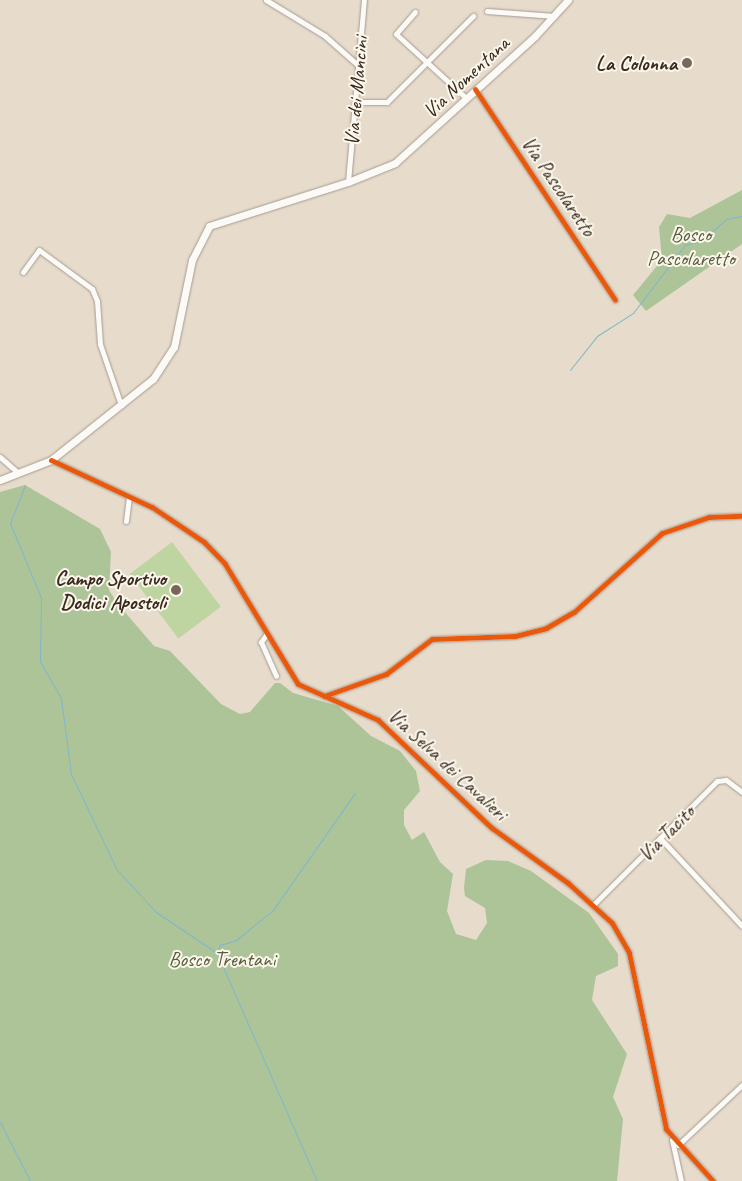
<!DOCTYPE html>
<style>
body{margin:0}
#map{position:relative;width:742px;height:1181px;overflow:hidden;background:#e7dbcb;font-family:Caveat,sans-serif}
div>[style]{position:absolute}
.green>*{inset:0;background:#bed4a1;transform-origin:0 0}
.forest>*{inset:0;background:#adc498}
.stream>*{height:1px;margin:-0.5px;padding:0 0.5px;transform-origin:0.5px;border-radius:0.5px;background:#7eb7cc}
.roads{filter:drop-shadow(0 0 1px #a59c91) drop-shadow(0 0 1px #a59c91)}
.street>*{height:5px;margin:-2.5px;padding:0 2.5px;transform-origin:2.5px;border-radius:2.5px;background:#fbfaf7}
.secondary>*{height:7px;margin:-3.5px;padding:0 3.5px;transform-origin:3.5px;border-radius:3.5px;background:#fbfaf7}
.cycleway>*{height:5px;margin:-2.5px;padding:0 2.5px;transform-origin:2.5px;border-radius:2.5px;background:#e8590c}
.dots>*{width:14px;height:14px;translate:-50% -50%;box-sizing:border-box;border:2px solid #fbf7ec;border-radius:50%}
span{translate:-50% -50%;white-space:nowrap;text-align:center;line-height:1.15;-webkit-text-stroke:4px #fbf7ec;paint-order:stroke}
.poi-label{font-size:21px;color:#3b2a1e;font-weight:700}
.right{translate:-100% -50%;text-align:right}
.street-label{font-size:21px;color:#3b2a1e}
.park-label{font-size:21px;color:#585c3b}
</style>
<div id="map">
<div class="green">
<div style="left:172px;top:542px;width:81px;height:53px;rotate:53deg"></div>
</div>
<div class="forest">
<div style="clip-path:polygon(742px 190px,742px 244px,646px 311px,633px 295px,662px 260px,659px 227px,667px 214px,690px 218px)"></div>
<div style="clip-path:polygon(25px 485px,100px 529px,111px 552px,109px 590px,117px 603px,154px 646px,170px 651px,221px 704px,240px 714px,250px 712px,275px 683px,280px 683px,293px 693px,338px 706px,371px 736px,400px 751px,416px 771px,420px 791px,404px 810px,404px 825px,412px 840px,424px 832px,440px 862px,453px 874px,447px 911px,456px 934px,476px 940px,487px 923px,485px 908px,465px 896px,464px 888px,466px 869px,486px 860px,508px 861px,531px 871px,589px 913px,618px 954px,618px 966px,596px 976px,592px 1000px,627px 1054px,613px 1097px,623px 1119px,617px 1181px,0 1181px,0 492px)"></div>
</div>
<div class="stream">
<div style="left:570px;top:370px;width:43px;rotate:-51.5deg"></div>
<div style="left:597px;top:336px;width:43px;rotate:-32.6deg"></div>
<div style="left:633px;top:313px;width:86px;rotate:-52.6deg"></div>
<div style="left:685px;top:245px;width:16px;rotate:-14deg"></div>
<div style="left:701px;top:241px;width:33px;rotate:-41deg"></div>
<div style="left:726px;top:219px;width:16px;rotate:-11deg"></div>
<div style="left:25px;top:485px;width:41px;rotate:111.5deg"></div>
<div style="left:10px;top:523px;width:81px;rotate:67.5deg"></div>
<div style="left:41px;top:598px;width:63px;rotate:90.9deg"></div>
<div style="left:40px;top:661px;width:43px;rotate:60.4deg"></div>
<div style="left:61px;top:698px;width:77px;rotate:82.5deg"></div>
<div style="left:71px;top:774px;width:106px;rotate:64.4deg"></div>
<div style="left:117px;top:870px;width:57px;rotate:47.1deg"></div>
<div style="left:156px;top:912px;width:73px;rotate:33.9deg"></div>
<div style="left:0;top:1122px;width:66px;rotate:63deg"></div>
<div style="left:317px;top:1181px;width:249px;rotate:-113.7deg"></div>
<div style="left:217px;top:953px;width:9px;rotate:-69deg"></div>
<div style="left:220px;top:945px;width:17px;rotate:-17deg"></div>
<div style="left:236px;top:940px;width:48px;rotate:-39deg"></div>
<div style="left:273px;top:910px;width:143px;rotate:-55deg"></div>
</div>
<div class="roads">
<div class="street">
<div style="left:266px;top:0;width:69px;rotate:31.4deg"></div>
<div style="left:325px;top:36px;width:45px;rotate:41.4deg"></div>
<div style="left:487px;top:11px;width:68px;rotate:4.2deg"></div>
<div style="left:415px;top:12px;width:29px;rotate:131deg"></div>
<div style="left:396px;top:34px;width:95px;rotate:42.4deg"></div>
<div style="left:475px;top:89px;width:253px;rotate:56.4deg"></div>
<div style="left:355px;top:102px;width:32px"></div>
<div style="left:387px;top:102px;width:122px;rotate:-45deg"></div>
<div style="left:348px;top:182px;width:183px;rotate:-85deg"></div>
<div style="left:23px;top:272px;width:27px;rotate:-54deg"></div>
<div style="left:39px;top:250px;width:66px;rotate:36.3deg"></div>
<div style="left:92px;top:289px;width:13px;rotate:67deg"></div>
<div style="left:97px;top:301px;width:43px;rotate:86deg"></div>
<div style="left:100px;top:344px;width:65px;rotate:71deg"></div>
<div style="left:0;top:457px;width:23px;rotate:41deg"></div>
<div style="left:51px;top:460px;width:111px;rotate:25deg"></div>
<div style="left:152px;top:507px;width:63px;rotate:33.9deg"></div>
<div style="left:204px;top:542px;width:30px;rotate:46deg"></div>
<div style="left:225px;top:564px;width:140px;rotate:58.7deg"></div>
<div style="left:298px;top:684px;width:88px;rotate:24.2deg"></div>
<div style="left:378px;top:720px;width:157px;rotate:43.5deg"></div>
<div style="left:492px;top:828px;width:94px;rotate:35.9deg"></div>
<div style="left:568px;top:883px;width:59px;rotate:42.3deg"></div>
<div style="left:612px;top:923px;width:34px;rotate:60deg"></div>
<div style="left:629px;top:953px;width:180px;rotate:78.1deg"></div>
<div style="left:666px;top:1129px;width:70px;rotate:47.9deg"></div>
<div style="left:126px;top:521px;width:24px;rotate:-83deg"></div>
<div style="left:266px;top:635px;width:9px;rotate:126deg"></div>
<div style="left:261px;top:642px;width:37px;rotate:66deg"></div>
<div style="left:324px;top:696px;width:66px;rotate:-19.5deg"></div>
<div style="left:386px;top:674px;width:58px;rotate:-37.3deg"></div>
<div style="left:432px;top:639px;width:83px;rotate:-2.1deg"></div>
<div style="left:515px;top:636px;width:32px;rotate:-14deg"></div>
<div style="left:546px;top:628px;width:32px;rotate:-30deg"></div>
<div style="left:574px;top:612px;width:118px;rotate:-41.9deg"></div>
<div style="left:662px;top:533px;width:50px;rotate:-18.8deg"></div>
<div style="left:709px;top:517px;width:33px;rotate:-2deg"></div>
<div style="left:660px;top:838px;width:120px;rotate:47deg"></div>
<div style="left:593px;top:905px;width:175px;rotate:-45deg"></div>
<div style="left:717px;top:781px;width:9px;rotate:-6deg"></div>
<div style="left:726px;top:780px;width:20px;rotate:37deg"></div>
<div style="left:672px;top:1140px;width:42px;rotate:77.6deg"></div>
<div style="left:678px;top:1145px;width:88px;rotate:-43.2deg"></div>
</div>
<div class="secondary">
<div style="left:0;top:480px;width:55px;rotate:-21.4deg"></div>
<div style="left:51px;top:460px;width:130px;rotate:-38.5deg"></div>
<div style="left:153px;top:379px;width:38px;rotate:-57deg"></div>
<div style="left:174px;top:347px;width:89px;rotate:-78.3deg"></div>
<div style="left:192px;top:260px;width:38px;rotate:-63deg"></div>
<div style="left:209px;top:226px;width:146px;rotate:-17.6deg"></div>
<div style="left:348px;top:182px;width:51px;rotate:-22deg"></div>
<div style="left:395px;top:163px;width:189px;rotate:-42.2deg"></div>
<div style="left:535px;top:36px;width:49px;rotate:-47.5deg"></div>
</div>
</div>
<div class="cycleway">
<div style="left:475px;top:89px;width:253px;rotate:56.4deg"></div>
<div style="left:51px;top:460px;width:111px;rotate:25deg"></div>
<div style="left:152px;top:507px;width:63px;rotate:33.9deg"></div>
<div style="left:204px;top:542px;width:30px;rotate:46deg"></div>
<div style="left:225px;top:564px;width:140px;rotate:58.7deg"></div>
<div style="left:298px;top:684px;width:88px;rotate:24.2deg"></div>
<div style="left:378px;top:720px;width:157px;rotate:43.5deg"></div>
<div style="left:492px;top:828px;width:94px;rotate:35.9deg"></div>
<div style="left:568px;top:883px;width:59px;rotate:42.3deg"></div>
<div style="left:612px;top:923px;width:34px;rotate:60deg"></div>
<div style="left:629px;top:953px;width:180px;rotate:78.1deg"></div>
<div style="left:666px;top:1129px;width:70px;rotate:47.9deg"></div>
<div style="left:324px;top:696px;width:66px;rotate:-19.5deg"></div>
<div style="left:386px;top:674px;width:58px;rotate:-37.3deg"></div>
<div style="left:432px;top:639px;width:83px;rotate:-2.1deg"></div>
<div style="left:515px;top:636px;width:32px;rotate:-14deg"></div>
<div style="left:546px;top:628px;width:32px;rotate:-30deg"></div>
<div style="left:574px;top:612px;width:118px;rotate:-41.9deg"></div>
<div style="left:662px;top:533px;width:50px;rotate:-18.8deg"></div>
<div style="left:709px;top:517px;width:33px;rotate:-2deg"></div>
</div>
<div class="dots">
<div style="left:687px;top:63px;background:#77685b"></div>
<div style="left:176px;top:590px;background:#77685b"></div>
</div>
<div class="poi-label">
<span class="right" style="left:677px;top:63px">La Colonna</span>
<span class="right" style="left:166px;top:590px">Campo Sportivo<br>Dodici Apostoli</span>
</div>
<div class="street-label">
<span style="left:466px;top:77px;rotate:-43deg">Via Nomentana</span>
<span style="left:356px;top:91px;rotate:-85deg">Via dei Mancini</span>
<span style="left:559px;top:186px;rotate:56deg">Via Pascolaretto</span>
<span style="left:448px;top:764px;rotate:43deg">Via Selva dei Cavalieri</span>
<span style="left:666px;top:833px;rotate:-45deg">Via Tacito</span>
</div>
<div class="park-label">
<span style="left:691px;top:246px">Bosco<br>Pascolaretto</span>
<span style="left:222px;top:959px">Bosco Trentani</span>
</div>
</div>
